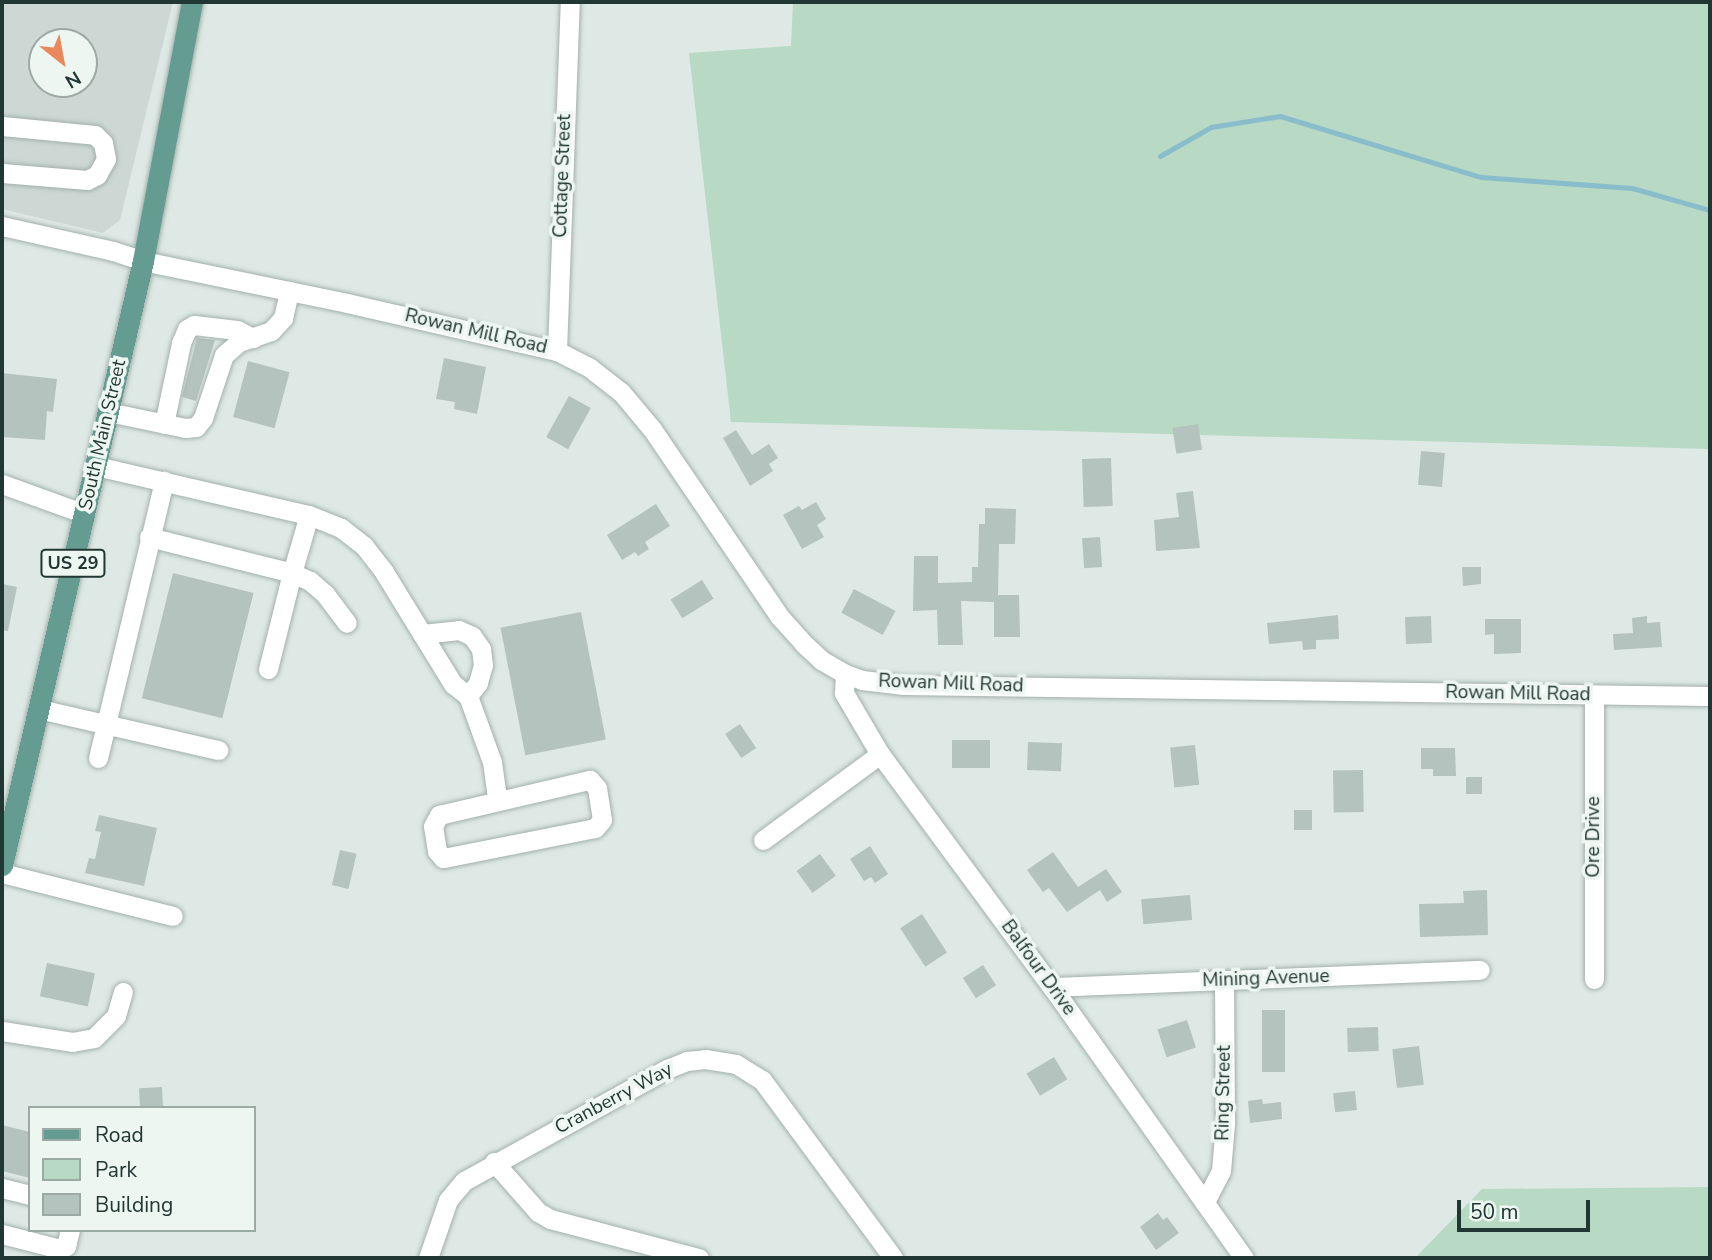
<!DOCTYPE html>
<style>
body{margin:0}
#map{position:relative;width:1712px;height:1260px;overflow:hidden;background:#dee9e5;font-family:"Nunito Sans",sans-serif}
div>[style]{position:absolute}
.built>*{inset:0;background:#cdd8d4}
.green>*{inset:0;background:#b8d9c3}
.stream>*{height:5px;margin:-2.5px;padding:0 2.5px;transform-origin:2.5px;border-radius:2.5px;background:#89bdcb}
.building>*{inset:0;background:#b4c3be;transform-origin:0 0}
.roads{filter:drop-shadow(0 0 2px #a2b0ac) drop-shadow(0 0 2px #a2b0ac)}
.minor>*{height:19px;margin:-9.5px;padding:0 9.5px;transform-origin:9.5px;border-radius:9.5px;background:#fff}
.major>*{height:21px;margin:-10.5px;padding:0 10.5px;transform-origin:10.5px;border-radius:10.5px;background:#659c91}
span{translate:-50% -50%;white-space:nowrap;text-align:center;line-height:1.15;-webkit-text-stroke:7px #eef6f2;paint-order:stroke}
.shield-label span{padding:2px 5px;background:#eef6f2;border:2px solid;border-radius:5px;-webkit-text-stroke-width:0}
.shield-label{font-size:18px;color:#213733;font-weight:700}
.street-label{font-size:19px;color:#213733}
.frame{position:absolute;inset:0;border:4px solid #213733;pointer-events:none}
.legend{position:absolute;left:28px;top:1106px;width:228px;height:126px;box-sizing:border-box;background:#eef6f2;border:2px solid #9caaa6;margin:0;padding:9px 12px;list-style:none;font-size:21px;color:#213733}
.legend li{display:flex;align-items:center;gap:14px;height:35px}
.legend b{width:35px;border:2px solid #9caaa6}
.north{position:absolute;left:28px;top:28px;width:70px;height:70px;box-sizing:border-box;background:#eef6f2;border:2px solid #9caaa6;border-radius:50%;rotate:149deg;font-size:19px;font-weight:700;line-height:28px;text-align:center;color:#213733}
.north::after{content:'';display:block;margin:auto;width:24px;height:32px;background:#e9885c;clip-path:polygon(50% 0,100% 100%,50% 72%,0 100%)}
.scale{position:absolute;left:1457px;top:1200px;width:133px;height:32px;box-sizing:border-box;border:4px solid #213733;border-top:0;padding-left:9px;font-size:21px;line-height:24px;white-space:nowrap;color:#213733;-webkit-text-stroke:5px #eef6f2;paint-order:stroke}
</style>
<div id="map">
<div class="built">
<div style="clip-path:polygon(evenodd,2px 2px,173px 2px,120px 220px,103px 233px,2px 209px,2px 2px,42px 42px,84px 42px,84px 84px,42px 84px,42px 42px)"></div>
</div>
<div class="green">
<div style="clip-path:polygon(793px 2px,1710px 2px,1710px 449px,731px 422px,689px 53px,791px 46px)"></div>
<div style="clip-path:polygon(1710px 1187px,1710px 1258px,1415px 1258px,1482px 1189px)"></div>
</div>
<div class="stream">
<div style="left:1160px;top:156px;width:59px;rotate:-29.6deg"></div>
<div style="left:1211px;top:127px;width:70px;rotate:-9.1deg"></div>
<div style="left:1280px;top:116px;width:210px;rotate:16.9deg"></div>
<div style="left:1481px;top:177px;width:151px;rotate:4.2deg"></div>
<div style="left:1632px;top:188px;width:81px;rotate:15.8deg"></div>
</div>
<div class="building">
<div style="clip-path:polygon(197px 338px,215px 340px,196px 401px,182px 397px)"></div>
<div style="clip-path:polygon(444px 358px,486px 367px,477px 414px,454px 409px,455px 402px,436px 399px)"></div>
<div style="left:248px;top:361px;width:43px;height:58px;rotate:15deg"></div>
<div style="clip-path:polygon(2px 373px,57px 379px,53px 412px,47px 411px,45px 440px,2px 437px)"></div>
<div style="left:569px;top:396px;width:25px;height:47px;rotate:29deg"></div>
<div style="left:1198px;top:424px;width:26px;height:26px;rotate:81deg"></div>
<div style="clip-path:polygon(736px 430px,752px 455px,769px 444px,778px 458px,769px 464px,773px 471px,750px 486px,723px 438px)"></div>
<div style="left:1421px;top:451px;width:24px;height:34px;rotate:5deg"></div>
<div style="left:1111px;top:458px;width:48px;height:29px;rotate:88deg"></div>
<div style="clip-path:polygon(1193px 491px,1200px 548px,1156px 551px,1154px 520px,1179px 517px,1176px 493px)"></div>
<div style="clip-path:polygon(816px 502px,826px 519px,817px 525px,824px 537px,802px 549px,783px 515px,799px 506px,802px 510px)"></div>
<div style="clip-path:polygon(656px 504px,670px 526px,645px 542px,649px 549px,638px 556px,635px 552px,622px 560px,607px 535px)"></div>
<div style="clip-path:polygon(985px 508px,1016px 509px,1015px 544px,999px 544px,998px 595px,1019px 595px,1020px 637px,994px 637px,994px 602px,961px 601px,963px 645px,938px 645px,937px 610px,913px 611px,914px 556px,938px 556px,938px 583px,972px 582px,972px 567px,978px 567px,979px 524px,985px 524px)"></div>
<div style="left:1100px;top:537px;width:30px;height:18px;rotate:86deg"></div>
<div style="clip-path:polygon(1462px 567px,1481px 567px,1481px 584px,1463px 586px)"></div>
<div style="left:173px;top:573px;width:83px;height:129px;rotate:14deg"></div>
<div style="left:702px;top:580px;width:22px;height:37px;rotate:58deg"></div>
<div style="clip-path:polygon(2px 584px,17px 587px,8px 631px,2px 630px)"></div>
<div style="left:854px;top:589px;width:47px;height:27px;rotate:28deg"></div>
<div style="left:581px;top:612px;width:130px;height:82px;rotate:79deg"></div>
<div style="clip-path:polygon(1338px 615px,1339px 639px,1316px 640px,1316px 649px,1303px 650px,1302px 641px,1269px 644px,1267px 623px)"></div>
<div style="left:1431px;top:616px;width:27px;height:26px;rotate:88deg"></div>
<div style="clip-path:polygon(1647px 616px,1647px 623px,1660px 622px,1662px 647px,1614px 650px,1613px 634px,1633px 633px,1632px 618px)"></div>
<div style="clip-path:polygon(1485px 619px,1521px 619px,1521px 653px,1494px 654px,1494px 634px,1485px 635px)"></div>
<div style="left:740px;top:724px;width:29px;height:18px;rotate:56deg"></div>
<div style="left:952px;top:740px;width:38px;height:28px"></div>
<div style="left:1028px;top:742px;width:34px;height:28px;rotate:2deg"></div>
<div style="left:1195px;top:745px;width:40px;height:25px;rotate:84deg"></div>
<div style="clip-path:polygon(1421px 748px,1455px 748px,1456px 776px,1433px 776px,1433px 769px,1421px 769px)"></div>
<div style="left:1363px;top:770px;width:42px;height:30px;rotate:89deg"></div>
<div style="left:1466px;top:777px;width:16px;height:17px"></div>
<div style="left:1294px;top:810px;width:18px;height:20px"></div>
<div style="clip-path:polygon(99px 815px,157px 828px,144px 886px,85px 873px,89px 858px,95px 859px,101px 832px,95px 831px)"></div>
<div style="clip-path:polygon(870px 846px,888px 874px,875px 883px,871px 877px,864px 881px,850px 859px)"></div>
<div style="left:340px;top:850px;width:17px;height:36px;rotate:13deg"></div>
<div style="clip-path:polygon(1053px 852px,1078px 887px,1106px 869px,1122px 892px,1107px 902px,1100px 890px,1067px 912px,1049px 888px,1043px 892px,1027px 870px)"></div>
<div style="left:820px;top:854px;width:27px;height:29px;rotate:54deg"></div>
<div style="clip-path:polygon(1487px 890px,1488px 935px,1420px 937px,1419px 904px,1464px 903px,1463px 891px)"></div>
<div style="left:1190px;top:895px;width:25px;height:49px;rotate:85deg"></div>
<div style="left:922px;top:914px;width:46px;height:26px;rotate:57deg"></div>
<div style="left:47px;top:963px;width:49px;height:34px;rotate:12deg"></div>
<div style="left:983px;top:965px;width:24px;height:24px;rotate:57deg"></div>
<div style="left:1262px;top:1010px;width:23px;height:62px"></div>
<div style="left:1187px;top:1020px;width:29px;height:31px;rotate:72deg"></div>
<div style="left:1378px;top:1027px;width:24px;height:31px;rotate:88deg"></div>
<div style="left:1419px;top:1046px;width:39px;height:27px;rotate:83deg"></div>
<div style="left:1054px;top:1057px;width:26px;height:32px;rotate:59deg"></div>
<div style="left:162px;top:1087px;width:21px;height:23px;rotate:87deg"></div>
<div style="left:1355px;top:1091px;width:19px;height:22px;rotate:84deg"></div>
<div style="clip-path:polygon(1262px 1099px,1263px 1104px,1281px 1102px,1282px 1119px,1250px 1123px,1248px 1101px)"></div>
<div style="clip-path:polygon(2px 1125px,30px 1132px,30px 1178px,2px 1171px)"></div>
<div style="clip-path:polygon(1158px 1213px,1163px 1220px,1167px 1217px,1179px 1233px,1156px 1250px,1140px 1227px)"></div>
</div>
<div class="roads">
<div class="minor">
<div style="left:2px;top:126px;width:93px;rotate:5.5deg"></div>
<div style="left:95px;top:135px;width:11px;rotate:45deg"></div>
<div style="left:103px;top:143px;width:16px;rotate:79deg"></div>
<div style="left:106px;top:159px;width:18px;rotate:119deg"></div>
<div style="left:97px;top:175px;width:11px;rotate:153deg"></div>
<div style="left:87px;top:180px;width:85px;rotate:-175.3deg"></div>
<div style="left:2px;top:226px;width:114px;rotate:12.7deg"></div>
<div style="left:113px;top:251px;width:32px;rotate:18deg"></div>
<div style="left:143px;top:261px;width:208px;rotate:11.6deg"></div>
<div style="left:347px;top:303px;width:215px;rotate:12.9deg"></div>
<div style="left:557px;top:351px;width:37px;rotate:27deg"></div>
<div style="left:590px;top:368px;width:39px;rotate:38deg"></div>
<div style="left:621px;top:392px;width:48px;rotate:50deg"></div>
<div style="left:652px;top:429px;width:226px;rotate:55.8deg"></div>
<div style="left:779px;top:616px;width:36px;rotate:48deg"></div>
<div style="left:803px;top:643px;width:25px;rotate:43deg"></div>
<div style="left:821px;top:660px;width:28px;rotate:30deg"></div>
<div style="left:845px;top:674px;width:18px;rotate:19deg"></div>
<div style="left:862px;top:680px;width:42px;rotate:6.8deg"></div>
<div style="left:904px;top:685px;width:806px;rotate:0.78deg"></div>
<div style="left:557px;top:351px;width:349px;rotate:-87.9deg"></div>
<div style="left:108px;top:412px;width:79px;rotate:11.7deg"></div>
<div style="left:185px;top:428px;width:11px;rotate:-5deg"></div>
<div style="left:196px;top:427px;width:11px;rotate:-52deg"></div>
<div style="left:203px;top:418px;width:66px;rotate:-71.6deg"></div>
<div style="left:224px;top:355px;width:20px;rotate:-41deg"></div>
<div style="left:239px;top:342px;width:34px;rotate:-19deg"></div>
<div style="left:271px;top:331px;width:18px;rotate:-47deg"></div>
<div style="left:283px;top:318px;width:28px;rotate:-77deg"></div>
<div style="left:164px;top:424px;width:83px;rotate:-78.1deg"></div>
<div style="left:181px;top:343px;width:15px;rotate:-67deg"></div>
<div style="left:187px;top:329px;width:8px;rotate:-30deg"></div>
<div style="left:194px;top:325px;width:43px;rotate:6.6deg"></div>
<div style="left:237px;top:330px;width:18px;rotate:27deg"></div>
<div style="left:96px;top:466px;width:219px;rotate:13deg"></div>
<div style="left:309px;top:515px;width:35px;rotate:22deg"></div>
<div style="left:341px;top:528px;width:29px;rotate:38deg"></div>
<div style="left:364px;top:546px;width:33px;rotate:52deg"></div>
<div style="left:384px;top:572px;width:132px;rotate:58.4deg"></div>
<div style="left:453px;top:684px;width:19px;rotate:39deg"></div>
<div style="left:468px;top:696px;width:70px;rotate:70deg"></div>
<div style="left:492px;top:762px;width:37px;rotate:82deg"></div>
<div style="left:2px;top:484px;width:88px;rotate:19.9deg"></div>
<div style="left:149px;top:537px;width:147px;rotate:14.1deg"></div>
<div style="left:292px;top:573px;width:60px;rotate:-73.7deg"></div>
<div style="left:422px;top:634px;width:37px;rotate:-6deg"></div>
<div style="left:459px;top:630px;width:14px;rotate:25deg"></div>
<div style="left:472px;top:636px;width:16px;rotate:55deg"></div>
<div style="left:481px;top:649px;width:16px;rotate:83deg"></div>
<div style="left:483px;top:665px;width:19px;rotate:106deg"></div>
<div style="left:478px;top:683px;width:16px;rotate:128deg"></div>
<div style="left:268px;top:669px;width:99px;rotate:-76deg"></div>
<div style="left:292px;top:573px;width:20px;rotate:24deg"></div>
<div style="left:310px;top:581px;width:20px;rotate:41deg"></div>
<div style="left:325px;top:594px;width:36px;rotate:53deg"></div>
<div style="left:845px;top:674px;width:19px;rotate:93deg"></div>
<div style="left:844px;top:693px;width:71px;rotate:59.5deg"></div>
<div style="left:880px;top:754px;width:290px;rotate:53.6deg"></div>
<div style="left:1052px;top:987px;width:332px;rotate:54.7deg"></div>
<div style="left:39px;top:709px;width:184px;rotate:12.9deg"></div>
<div style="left:98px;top:758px;width:285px;rotate:-76.6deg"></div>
<div style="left:590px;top:780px;width:11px;rotate:49deg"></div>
<div style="left:597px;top:788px;width:32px;rotate:81deg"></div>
<div style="left:602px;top:820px;width:11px;rotate:131deg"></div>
<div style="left:595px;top:828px;width:155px;rotate:168.8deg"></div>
<div style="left:443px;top:858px;width:9px;rotate:-131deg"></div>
<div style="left:437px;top:851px;width:25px;rotate:-99deg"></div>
<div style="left:433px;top:826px;width:13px;rotate:-61deg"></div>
<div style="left:439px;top:815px;width:155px;rotate:-13.1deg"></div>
<div style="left:763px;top:840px;width:145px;rotate:-36.3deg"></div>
<div style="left:2px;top:873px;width:176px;rotate:14.1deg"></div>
<div style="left:1594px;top:979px;width:284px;rotate:-90deg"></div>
<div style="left:1052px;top:987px;width:428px;rotate:-2.3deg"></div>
<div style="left:2px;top:1031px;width:71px;rotate:8.9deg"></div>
<div style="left:72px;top:1042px;width:22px;rotate:-10deg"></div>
<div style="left:94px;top:1038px;width:31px;rotate:-45deg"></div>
<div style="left:116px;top:1016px;width:25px;rotate:-74deg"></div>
<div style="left:494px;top:1162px;width:67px;rotate:48.7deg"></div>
<div style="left:538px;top:1212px;width:14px;rotate:30deg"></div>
<div style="left:550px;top:1219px;width:154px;rotate:14.7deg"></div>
<div style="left:2px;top:1188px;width:29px;rotate:14deg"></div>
<div style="left:1205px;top:1202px;width:35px;rotate:-63deg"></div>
<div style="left:1221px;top:1171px;width:48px;rotate:-85.2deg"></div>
<div style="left:1225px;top:1123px;width:143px;rotate:-90.4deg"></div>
<div style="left:2px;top:1234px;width:60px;rotate:14.5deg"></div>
<div style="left:60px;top:1249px;width:7px;rotate:-27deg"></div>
<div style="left:66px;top:1246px;width:16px;rotate:-76deg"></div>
<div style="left:428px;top:1258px;width:61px;rotate:-71deg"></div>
<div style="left:448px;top:1200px;width:25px;rotate:-50deg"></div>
<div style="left:464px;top:1181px;width:232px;rotate:-28.9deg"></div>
<div style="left:667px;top:1069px;width:22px;rotate:-22deg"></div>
<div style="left:687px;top:1061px;width:18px;rotate:-6deg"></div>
<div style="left:705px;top:1059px;width:31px;rotate:9deg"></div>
<div style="left:736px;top:1064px;width:31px;rotate:32deg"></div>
<div style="left:762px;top:1080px;width:221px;rotate:53.6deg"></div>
</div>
<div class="major">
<div style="left:2px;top:865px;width:620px;rotate:-76.86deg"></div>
<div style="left:143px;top:261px;width:264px;rotate:-79.3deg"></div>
</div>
</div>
<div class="shield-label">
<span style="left:73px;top:563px">US 29</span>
</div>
<div class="street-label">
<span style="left:563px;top:176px;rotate:-88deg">Cottage Street</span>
<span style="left:476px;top:332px;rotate:13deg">Rowan Mill Road</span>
<span style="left:103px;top:435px;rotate:-77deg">South Main Street</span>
<span style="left:951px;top:684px;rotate:2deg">Rowan Mill Road</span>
<span style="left:1518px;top:694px;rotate:1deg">Rowan Mill Road</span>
<span style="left:1594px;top:837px;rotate:-90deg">Ore Drive</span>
<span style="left:1038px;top:968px;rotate:54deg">Balfour Drive</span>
<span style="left:1266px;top:979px;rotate:-2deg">Mining Avenue</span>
<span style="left:1224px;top:1093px;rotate:-89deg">Ring Street</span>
<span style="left:614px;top:1099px;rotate:-28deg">Cranberry Way</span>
</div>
<div class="frame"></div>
<ul class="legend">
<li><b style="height:9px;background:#659c91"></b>Road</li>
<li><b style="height:19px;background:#b8d9c3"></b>Park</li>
<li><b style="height:19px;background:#b4c3be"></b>Building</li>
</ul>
<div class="north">N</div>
<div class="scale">50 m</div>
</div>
